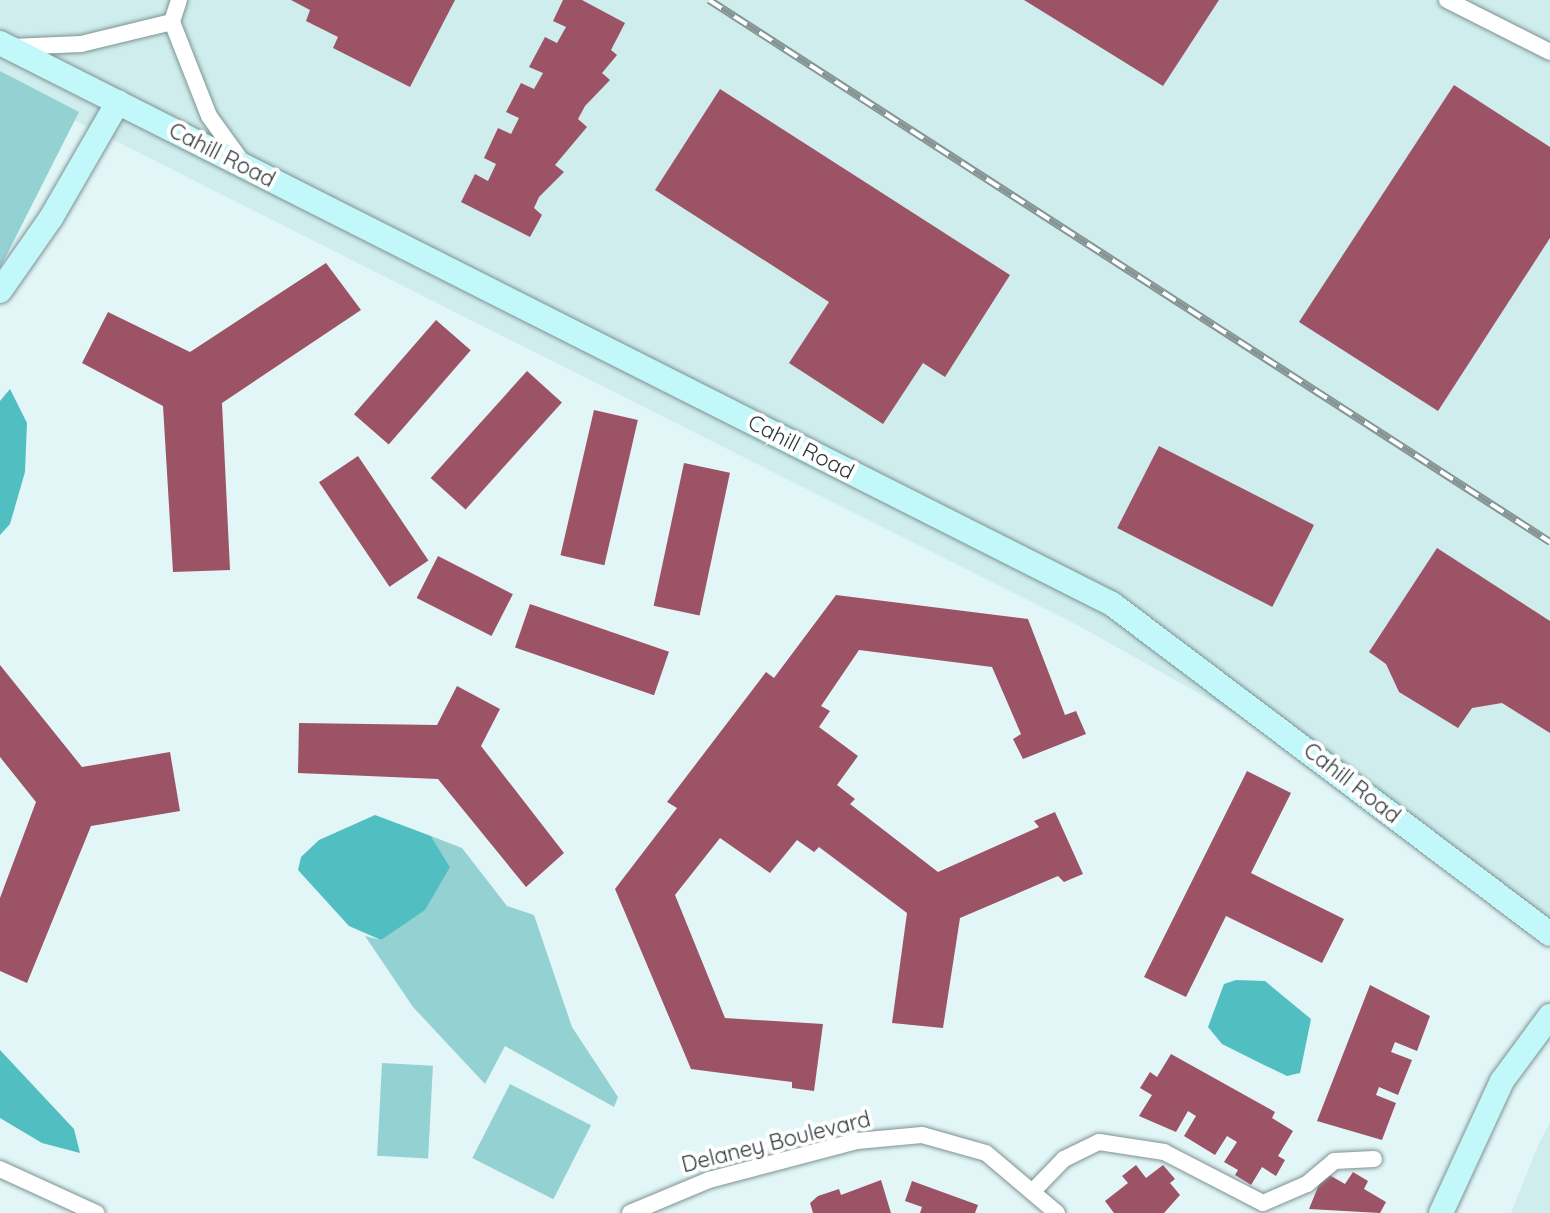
<!DOCTYPE html>
<style>
body{margin:0}
#map{position:relative;width:1550px;height:1213px;overflow:hidden;background:#e2f6f7;font-family:Quicksand,sans-serif}
div>[style]{position:absolute}
.built>*{inset:0;background:#cfeded}
.green>*{inset:0;background:#94d1d3;transform-origin:0 0}
.water>*{inset:0;background:#51bfc2}
.building>*{inset:0;background:#9c5365;transform-origin:0 0}
.roads{filter:drop-shadow(0 0 2px #7f9292) drop-shadow(0 0 2px #7f9292)}
.street>*{height:16px;margin:-8px;padding:0 8px;transform-origin:8px;border-radius:8px;background:#fff}
.secondary>*{height:24px;margin:-12px;padding:0 12px;transform-origin:12px;border-radius:12px;background:#c2f8fa}
.rail>*{height:8px;margin-top:-4px;transform-origin:0;background:repeating-linear-gradient(90deg,#fff 0 15px,#869494 0 30px);box-sizing:border-box;border-block:2px solid #869494}
span{translate:-50% -50%;white-space:nowrap;text-align:center;line-height:1.15;-webkit-text-stroke:8px #fff;paint-order:stroke}
.street-label{font-size:22px;color:#2e3636}
</style>
<div id="map">
<div class="built">
<div style="clip-path:polygon(0 0,1550px 0,1550px 920px,1248px 721px,1081px 627px,0 83px)"></div>
<div style="clip-path:polygon(1550px 1123px,1550px 1213px,1511px 1213px,1539px 1143px)"></div>
</div>
<div class="green">
<div style="clip-path:polygon(0 71px,79px 112px,0 268px)"></div>
<div style="clip-path:polygon(431px 836px,462px 848px,507px 906px,534px 915px,572px 1027px,618px 1097px,614px 1107px,505px 1046px,485px 1084px,413px 1007px,365px 936px,381px 940px,450px 867px)"></div>
<div style="left:382px;top:1063px;width:51px;height:93px;rotate:3deg"></div>
<div style="left:510px;top:1084px;width:91px;height:83px;rotate:27deg"></div>
</div>
<div class="water">
<div style="clip-path:polygon(10px 389px,27px 423px,25px 472px,10px 524px,0 535px,0 401px)"></div>
<div style="clip-path:polygon(375px 815px,431px 836px,450px 867px,425px 910px,381px 940px,349px 926px,298px 870px,301px 857px,319px 840px)"></div>
<div style="clip-path:polygon(1236px 980px,1265px 981px,1311px 1019px,1300px 1073px,1287px 1076px,1264px 1065px,1222px 1044px,1208px 1027px,1224px 984px)"></div>
<div style="clip-path:polygon(0 1050px,74px 1129px,80px 1153px,42px 1143px,0 1118px)"></div>
</div>
<div class="building">
<div style="clip-path:polygon(291px 0,455px 0,410px 87px,333px 48px,338px 37px,306px 21px,310px 10px)"></div>
<div style="clip-path:polygon(563px 0,582px 0,625px 23px,611px 50px,617px 55px,602px 73px,610px 80px,585px 106px,578px 119px,587px 127px,555px 165px,564px 172px,539px 197px,534px 208px,542px 215px,530px 237px,461px 202px,475px 174px,488px 181px,496px 164px,484px 158px,498px 128px,511px 134px,519px 118px,506px 112px,521px 83px,534px 89px,543px 73px,529px 67px,545px 37px,557px 43px,566px 27px,553px 21px)"></div>
<div style="clip-path:polygon(1024px 0,1219px 0,1163px 86px)"></div>
<div style="clip-path:polygon(1454px 85px,1550px 147px,1550px 238px,1438px 411px,1299px 322px)"></div>
<div style="clip-path:polygon(720px 89px,1010px 275px,945px 377px,923px 363px,883px 424px,789px 363px,829px 302px,655px 190px)"></div>
<div style="clip-path:polygon(326px 263px,361px 310px,222px 403px,230px 570px,173px 572px,163px 406px,82px 363px,108px 312px,190px 352px)"></div>
<div style="left:436px;top:320px;width:46px;height:125px;rotate:41deg"></div>
<div style="left:527px;top:371px;width:47px;height:144px;rotate:42deg"></div>
<div style="left:594px;top:410px;width:45px;height:149px;rotate:13deg"></div>
<div style="left:1159px;top:446px;width:174px;height:92px;rotate:27deg"></div>
<div style="left:358px;top:456px;width:126px;height:47px;rotate:56deg"></div>
<div style="left:684px;top:463px;width:47px;height:146px;rotate:12deg"></div>
<div style="clip-path:polygon(1437px 548px,1550px 621px,1550px 733px,1502px 703px,1472px 708px,1458px 728px,1399px 692px,1386px 664px,1369px 652px)"></div>
<div style="left:438px;top:556px;width:84px;height:47px;rotate:27deg"></div>
<div style="clip-path:polygon(836px 595px,1028px 619px,1065px 715px,1076px 711px,1086px 734px,1023px 759px,1013px 739px,1021px 734px,992px 667px,859px 650px,821px 706px,830px 711px,819px 727px,858px 756px,837px 785px,855px 799px,850px 804px,938px 872px,1039px 827px,1034px 821px,1055px 812px,1083px 874px,1064px 882px,1058px 876px,960px 918px,943px 1028px,892px 1023px,907px 913px,819px 847px,814px 852px,797px 840px,770px 873px,720px 838px,675px 895px,725px 1018px,823px 1024px,814px 1091px,792px 1088px,792px 1082px,691px 1069px,615px 889px,677px 808px,667px 802px,766px 672px,774px 678px)"></div>
<div style="left:530px;top:604px;width:147px;height:46px;rotate:19deg"></div>
<div style="clip-path:polygon(0 665px,82px 767px,170px 752px,180px 811px,91px 826px,27px 983px,0 971px,0 898px,36px 802px,0 757px)"></div>
<div style="clip-path:polygon(457px 686px,500px 709px,481px 746px,564px 853px,526px 887px,438px 779px,298px 773px,299px 723px,437px 725px)"></div>
<div style="clip-path:polygon(1247px 771px,1291px 793px,1251px 873px,1344px 919px,1322px 963px,1226px 916px,1186px 997px,1144px 977px)"></div>
<div style="clip-path:polygon(1370px 985px,1430px 1016px,1417px 1051px,1395px 1042px,1391px 1052px,1412px 1060px,1398px 1095px,1379px 1087px,1376px 1095px,1396px 1103px,1382px 1140px,1317px 1121px)"></div>
<div style="clip-path:polygon(1171px 1054px,1275px 1112px,1272px 1118px,1293px 1131px,1278px 1156px,1285px 1160px,1276px 1176px,1262px 1167px,1251px 1185px,1235px 1175px,1238px 1170px,1224px 1162px,1237px 1142px,1227px 1136px,1215px 1155px,1184px 1136px,1196px 1116px,1188px 1111px,1176px 1132px,1139px 1116px,1152px 1095px,1140px 1088px,1150px 1072px,1157px 1077px)"></div>
<div style="clip-path:polygon(1136px 1165px,1146px 1178px,1163px 1165px,1175px 1179px,1170px 1183px,1180px 1195px,1164px 1213px,1114px 1213px,1105px 1201px,1128px 1183px,1122px 1176px)"></div>
<div style="clip-path:polygon(1324px 1172px,1345px 1184px,1353px 1172px,1368px 1181px,1364px 1189px,1386px 1202px,1380px 1213px,1309px 1209px)"></div>
<div style="clip-path:polygon(881px 1180px,891px 1213px,813px 1213px,810px 1203px,818px 1196px,839px 1189px,841px 1195px)"></div>
<div style="clip-path:polygon(912px 1181px,978px 1205px,975px 1213px,920px 1213px,922px 1207px,905px 1201px)"></div>
</div>
<div class="roads">
<div class="street">
<div style="left:179px;top:0;width:23px;rotate:108deg"></div>
<div style="left:172px;top:22px;width:101px;rotate:68.5deg"></div>
<div style="left:209px;top:116px;width:53px;rotate:54.2deg"></div>
<div style="left:1447px;top:0;width:115px;rotate:26.8deg"></div>
<div style="left:12px;top:47px;width:69px;rotate:-2.5deg"></div>
<div style="left:81px;top:44px;width:94px;rotate:-13.6deg"></div>
<div style="left:0;top:1169px;width:106px;rotate:24.6deg"></div>
<div style="left:1035px;top:1189px;width:42px;rotate:-46deg"></div>
<div style="left:1064px;top:1159px;width:39px;rotate:-26deg"></div>
<div style="left:1099px;top:1142px;width:66px;rotate:8.7deg"></div>
<div style="left:1164px;top:1152px;width:111px;rotate:27.3deg"></div>
<div style="left:1263px;top:1203px;width:48px;rotate:-23.4deg"></div>
<div style="left:1307px;top:1184px;width:35px;rotate:-40deg"></div>
<div style="left:1334px;top:1161px;width:40px;rotate:-2.9deg"></div>
<div style="left:630px;top:1213px;width:86px;rotate:-22.7deg"></div>
<div style="left:709px;top:1180px;width:153px;rotate:-14.8deg"></div>
<div style="left:857px;top:1141px;width:65px;rotate:-5.3deg"></div>
<div style="left:922px;top:1135px;width:66px;rotate:15.7deg"></div>
<div style="left:986px;top:1153px;width:93px;rotate:40.2deg"></div>
</div>
<div class="secondary">
<div style="left:0;top:43px;width:1245px;rotate:26.77deg"></div>
<div style="left:1112px;top:604px;width:548px;rotate:37deg"></div>
<div style="left:0;top:291px;width:89px;rotate:-55.1deg"></div>
<div style="left:51px;top:218px;width:134px;rotate:-60deg"></div>
<div style="left:1441px;top:1213px;width:145px;rotate:-65.2deg"></div>
<div style="left:1502px;top:1081px;width:81px;rotate:-53.6deg"></div>
</div>
</div>
<div class="rail">
<div style="left:709px;top:0;width:1001px;rotate:32.8deg"></div>
</div>
<div class="street-label">
<span style="left:222px;top:155px;rotate:27deg">Cahill Road</span>
<span style="left:801px;top:447px;rotate:27deg">Cahill Road</span>
<span style="left:1352px;top:783px;rotate:38deg">Cahill Road</span>
<span style="left:776px;top:1142px;rotate:-14deg">Delaney Boulevard</span>
</div>
</div>
